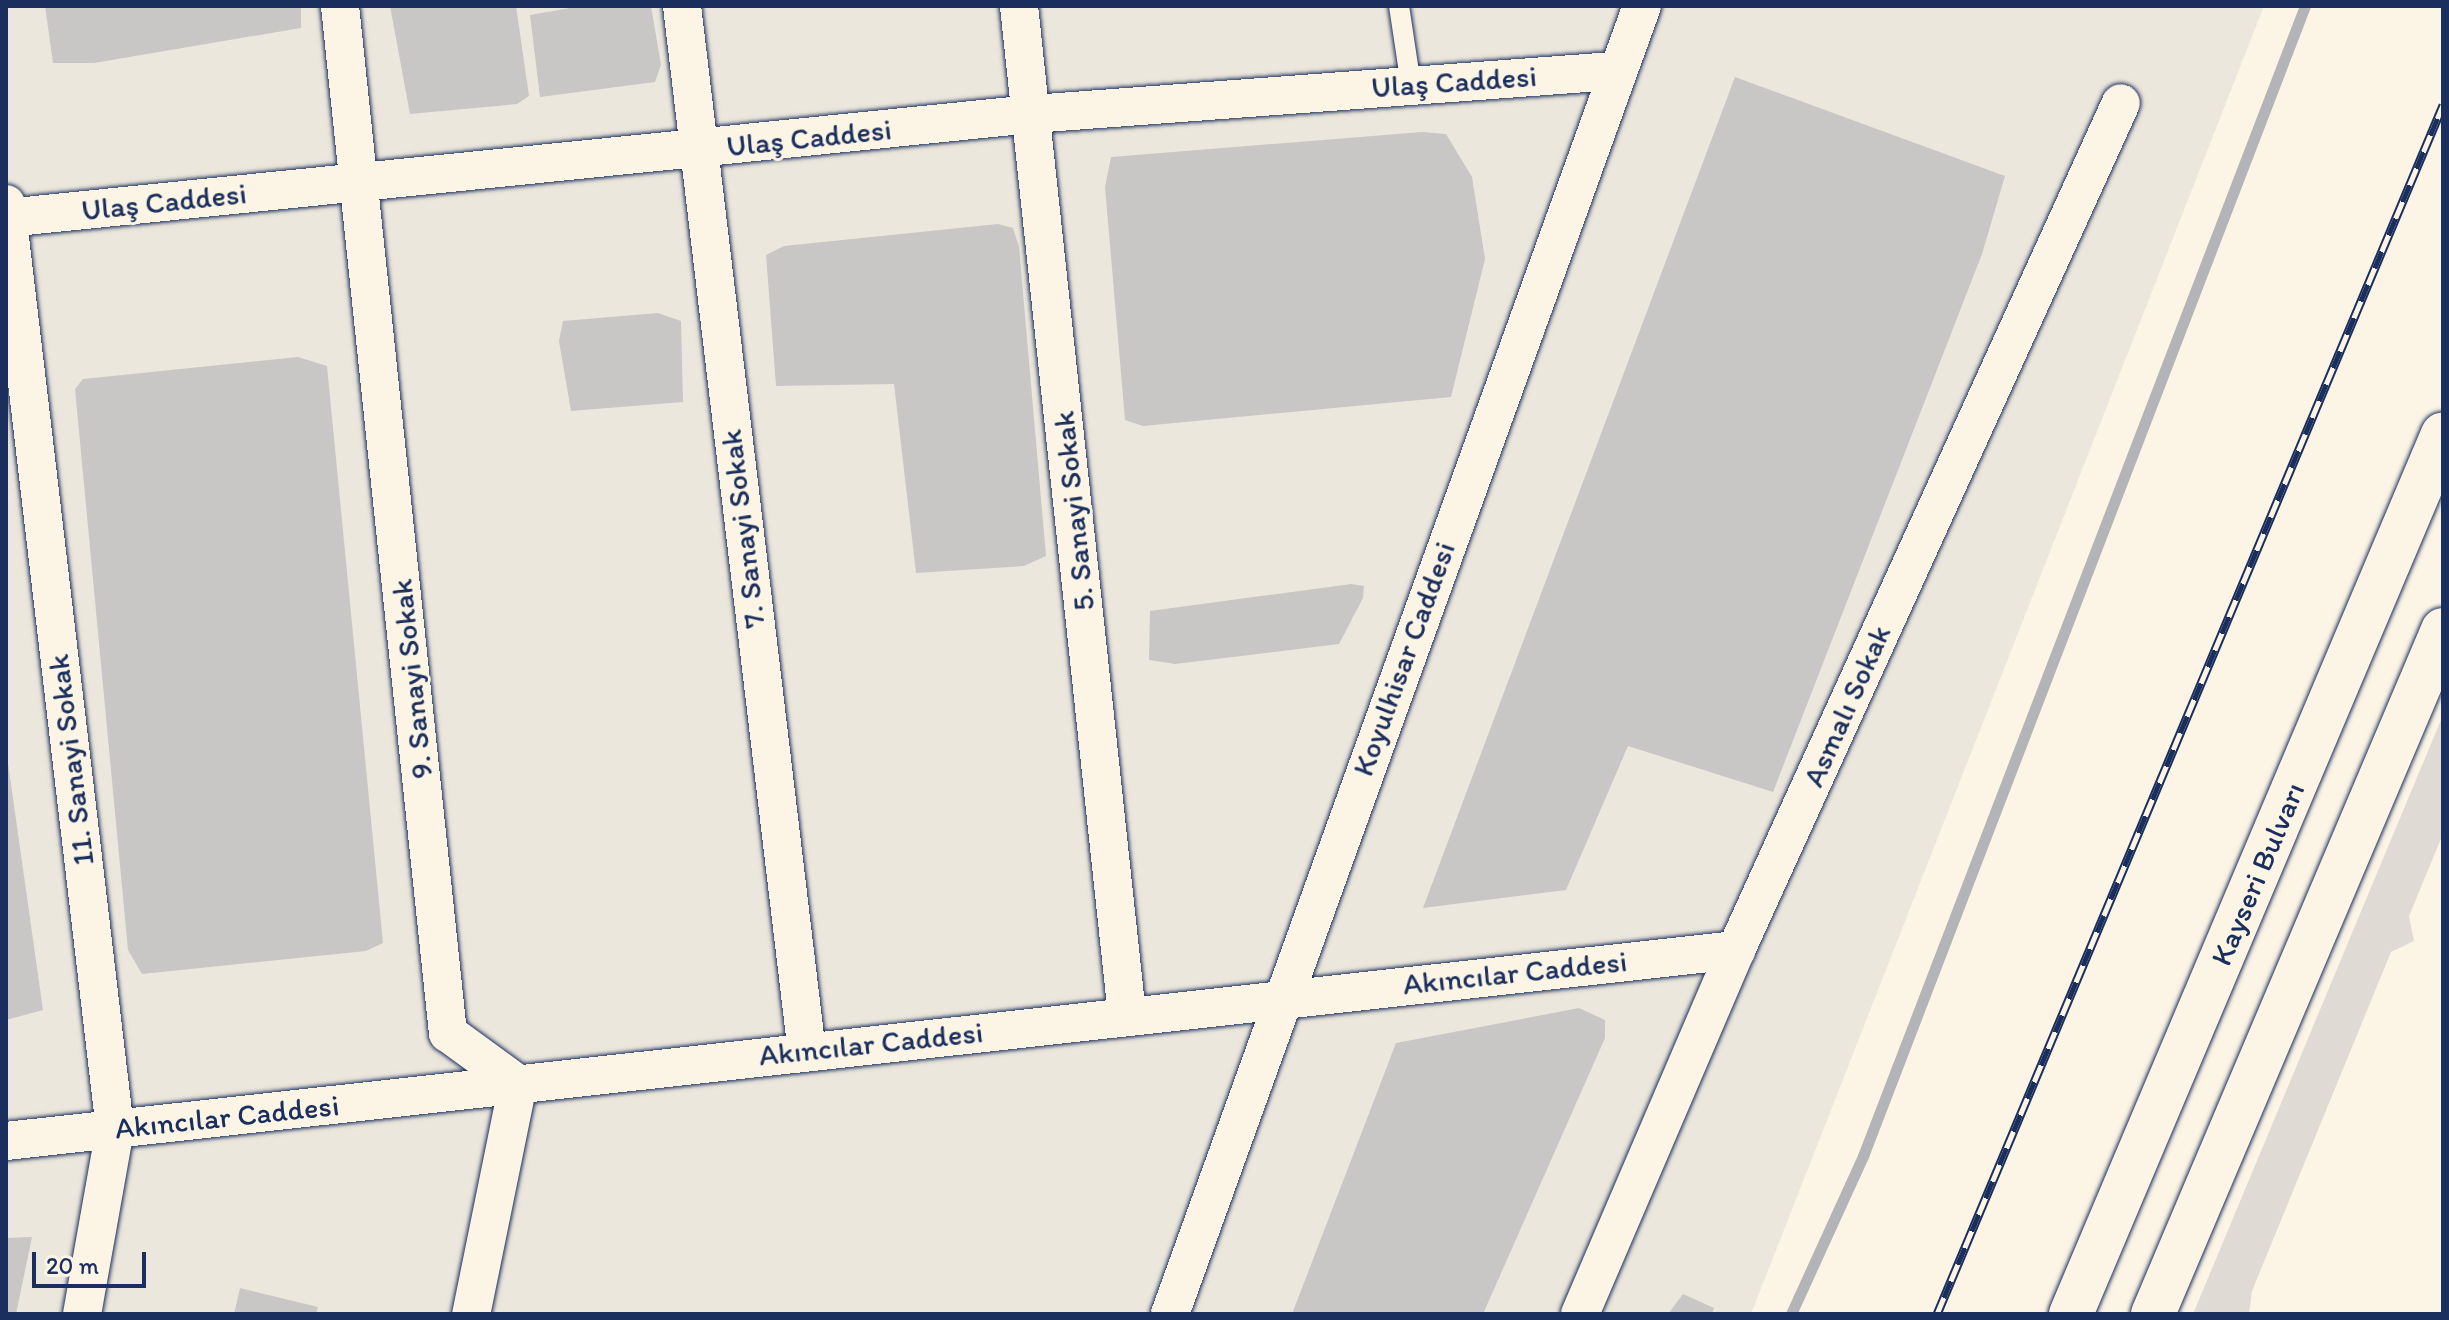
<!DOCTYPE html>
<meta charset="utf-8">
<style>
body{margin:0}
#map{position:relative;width:2449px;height:1320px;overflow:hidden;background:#fcf5e5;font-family:Itim,sans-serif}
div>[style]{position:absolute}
.built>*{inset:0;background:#ece7dc}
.green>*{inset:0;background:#dfdbd4}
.stream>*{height:11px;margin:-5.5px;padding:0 5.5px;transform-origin:5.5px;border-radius:5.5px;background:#b2b4b8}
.building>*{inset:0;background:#c8c7c6}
.roads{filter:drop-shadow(0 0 2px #1b2f5e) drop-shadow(0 0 2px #1b2f5e)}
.service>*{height:20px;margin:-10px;padding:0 10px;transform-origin:10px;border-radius:10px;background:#fcf5e5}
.minor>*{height:38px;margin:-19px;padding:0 19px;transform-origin:19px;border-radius:19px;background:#fcf5e5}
.trunk>*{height:44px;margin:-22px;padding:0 22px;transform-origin:22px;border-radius:22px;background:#fcf5e5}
.rail>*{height:9px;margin-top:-4.5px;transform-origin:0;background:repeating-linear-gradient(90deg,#fcf5e5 0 18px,#1b2f5e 0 36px);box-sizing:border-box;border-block:2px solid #1b2f5e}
span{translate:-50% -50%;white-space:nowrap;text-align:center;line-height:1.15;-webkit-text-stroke:6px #fcf5e5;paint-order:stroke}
.street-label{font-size:30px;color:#1b2f5e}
.frame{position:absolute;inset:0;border:8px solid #1b2f5e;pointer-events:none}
.scale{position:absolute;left:32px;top:1252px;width:114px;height:36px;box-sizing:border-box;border:4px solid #1b2f5e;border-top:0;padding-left:10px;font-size:24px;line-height:28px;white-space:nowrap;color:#1b2f5e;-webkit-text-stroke:6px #fcf5e5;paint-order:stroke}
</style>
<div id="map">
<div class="built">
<div style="clip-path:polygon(6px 6px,2264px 6px,1751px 1314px,6px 1314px)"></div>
</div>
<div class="green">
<div style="clip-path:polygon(2443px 715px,2443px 834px,2409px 916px,2414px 941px,2391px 952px,2252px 1291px,2249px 1314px,2193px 1314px)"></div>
</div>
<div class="stream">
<div style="left:1791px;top:1314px;width:174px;rotate:-65.5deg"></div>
<div style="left:1863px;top:1156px;width:1232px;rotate:-68.98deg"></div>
</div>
<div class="building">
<div style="clip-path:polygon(45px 6px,301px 6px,301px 28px,94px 63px,53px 63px)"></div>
<div style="clip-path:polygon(390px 6px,516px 6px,529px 96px,517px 104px,410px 114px)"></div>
<div style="clip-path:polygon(581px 6px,651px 6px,661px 65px,655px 82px,540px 97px,530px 15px)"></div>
<div style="clip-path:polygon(1735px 77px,2005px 176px,1982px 254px,1773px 792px,1628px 746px,1566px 890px,1423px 908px)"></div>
<div style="clip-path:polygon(1422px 132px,1446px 134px,1472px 177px,1485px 259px,1451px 397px,1143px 426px,1125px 420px,1105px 187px,1111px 157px)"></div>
<div style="clip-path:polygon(998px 224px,1013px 228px,1019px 247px,1046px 556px,1024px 566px,916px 573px,894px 384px,776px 386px,766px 255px,784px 246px)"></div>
<div style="clip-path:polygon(658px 313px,681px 321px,683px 402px,571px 411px,559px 341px,563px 321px)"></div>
<div style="clip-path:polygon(298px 357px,327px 366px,383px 943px,366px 951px,142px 974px,128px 950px,75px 389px,83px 379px)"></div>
<div style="clip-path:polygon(1351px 584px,1364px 586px,1363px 598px,1339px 644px,1175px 664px,1149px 660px,1150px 611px)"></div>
<div style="clip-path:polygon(6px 749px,43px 1010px,6px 1020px)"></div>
<div style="clip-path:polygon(1579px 1008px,1605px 1020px,1605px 1038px,1483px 1314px,1292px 1314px,1396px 1043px)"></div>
<div style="clip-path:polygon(32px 1237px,16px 1314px,6px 1314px,6px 1238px)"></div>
<div style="clip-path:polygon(240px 1288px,318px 1307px,316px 1314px,234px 1314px)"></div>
<div style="clip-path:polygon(1683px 1294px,1714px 1308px,1712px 1314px,1668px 1314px)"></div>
</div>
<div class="roads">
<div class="service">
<div style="left:1399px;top:6px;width:80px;rotate:81.4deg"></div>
</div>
<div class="minor">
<div style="left:340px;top:6px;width:1033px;rotate:84deg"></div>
<div style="left:448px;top:1033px;width:87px;rotate:36.1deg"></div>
<div style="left:518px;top:1084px;width:235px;rotate:101.5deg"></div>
<div style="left:682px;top:6px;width:1053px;rotate:83.19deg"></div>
<div style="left:1019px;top:6px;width:1015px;rotate:83.89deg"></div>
<div style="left:6px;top:204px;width:931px;rotate:83.28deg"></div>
<div style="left:115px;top:1129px;width:188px;rotate:100.1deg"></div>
<div style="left:6px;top:218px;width:1031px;rotate:-5.79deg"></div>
<div style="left:1032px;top:114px;width:583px;rotate:-4.23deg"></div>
<div style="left:6px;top:1141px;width:1741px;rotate:-6.3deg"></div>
<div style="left:1170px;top:1314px;width:1391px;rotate:-70.16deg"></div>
<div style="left:1580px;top:1314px;width:396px;rotate:-66.8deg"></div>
<div style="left:1736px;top:950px;width:930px;rotate:-65.56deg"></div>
</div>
<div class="trunk">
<div style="left:2071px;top:1314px;width:955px;rotate:-67.08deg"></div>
<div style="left:2153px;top:1314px;width:743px;rotate:-67.02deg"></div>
</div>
</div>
<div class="rail">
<div style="left:1937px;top:1314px;width:1311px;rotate:-67.29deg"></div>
</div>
<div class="street-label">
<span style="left:1454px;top:82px;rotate:-4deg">Ulaş Caddesi</span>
<span style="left:809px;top:138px;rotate:-6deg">Ulaş Caddesi</span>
<span style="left:164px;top:202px;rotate:-6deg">Ulaş Caddesi</span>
<span style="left:1074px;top:511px;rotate:-96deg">5. Sanayi Sokak</span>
<span style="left:743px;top:529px;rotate:-97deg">7. Sanayi Sokak</span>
<span style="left:1404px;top:659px;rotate:-70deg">Koyulhisar Caddesi</span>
<span style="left:412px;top:679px;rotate:-96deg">9. Sanayi Sokak</span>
<span style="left:1847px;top:706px;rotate:-66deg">Asmalı Sokak</span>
<span style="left:71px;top:760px;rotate:-97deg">11. Sanayi Sokak</span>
<span style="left:2258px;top:874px;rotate:-67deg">Kayseri Bulvarı</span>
<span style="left:1515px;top:973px;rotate:-6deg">Akıncılar Caddesi</span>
<span style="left:871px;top:1044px;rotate:-6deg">Akıncılar Caddesi</span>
<span style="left:227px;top:1117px;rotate:-6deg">Akıncılar Caddesi</span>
</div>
<div class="frame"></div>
<div class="scale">20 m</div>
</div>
